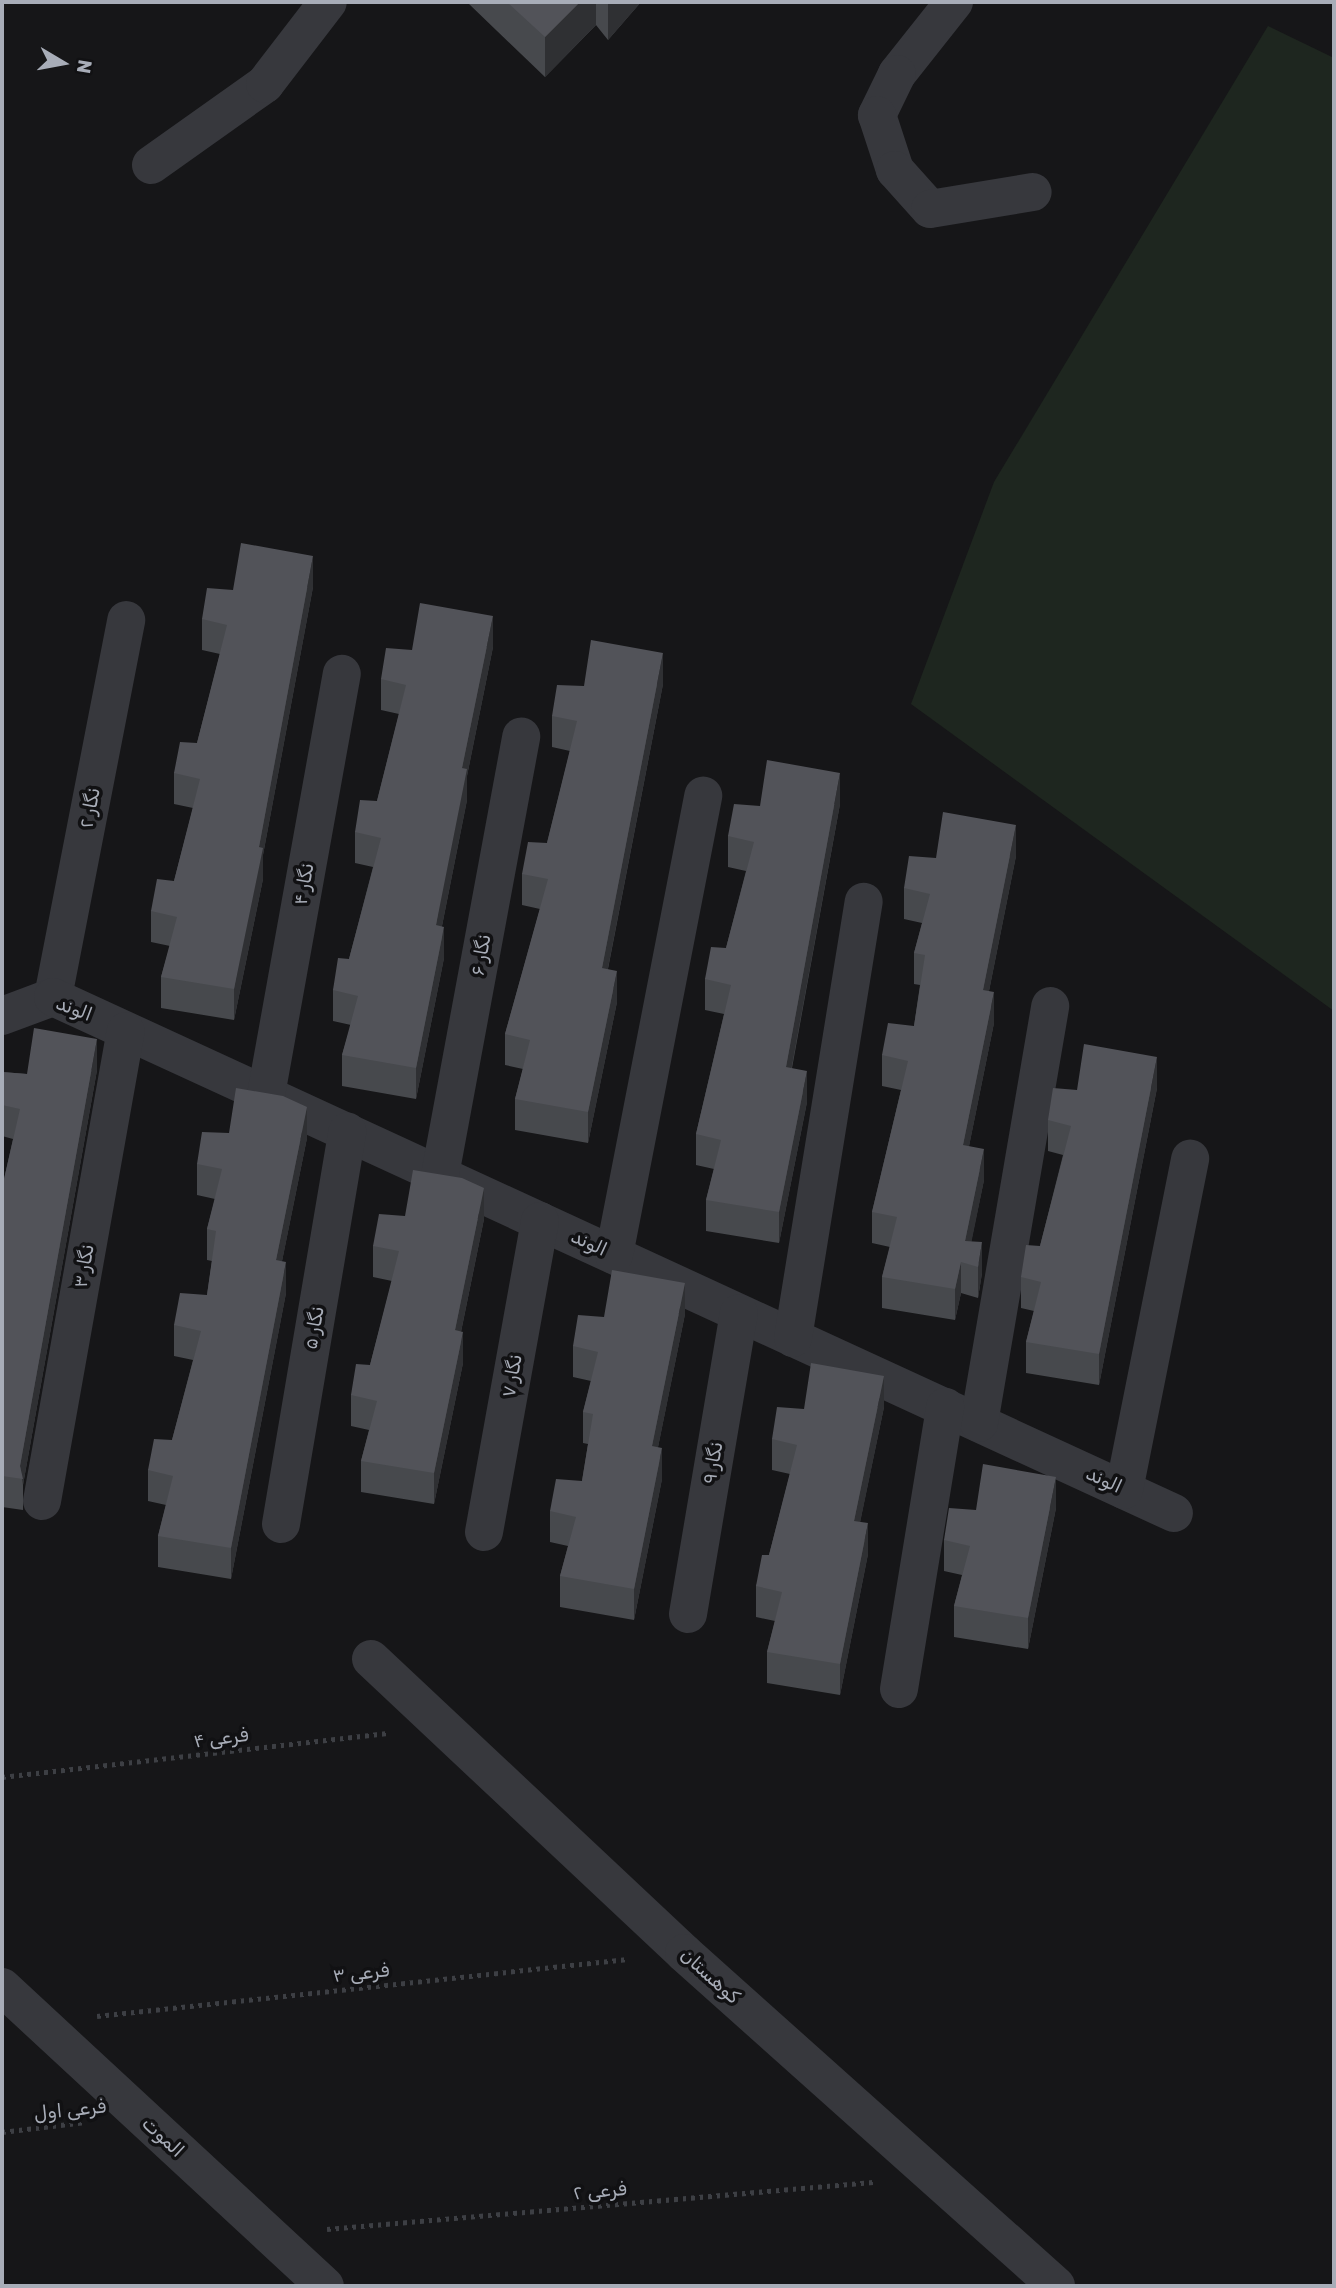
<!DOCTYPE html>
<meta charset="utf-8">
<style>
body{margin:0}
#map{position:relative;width:1336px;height:2288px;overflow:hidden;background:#161618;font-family:Rubik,"Noto Sans Arabic",sans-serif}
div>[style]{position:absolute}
.green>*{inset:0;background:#1e261f}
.path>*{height:4.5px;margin-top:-2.25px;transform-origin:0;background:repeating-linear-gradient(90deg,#3d3f44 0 3.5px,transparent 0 8.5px)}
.minor>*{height:38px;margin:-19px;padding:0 19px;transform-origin:19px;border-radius:19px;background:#37383d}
.wall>*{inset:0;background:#47494d}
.shaded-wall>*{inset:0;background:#2f3033}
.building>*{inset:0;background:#525359}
span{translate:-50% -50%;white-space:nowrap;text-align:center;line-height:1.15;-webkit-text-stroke:7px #111113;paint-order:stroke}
.street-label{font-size:19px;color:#a8adb8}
.frame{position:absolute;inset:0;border:4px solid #a8adb8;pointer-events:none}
.north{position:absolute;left:28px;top:28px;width:70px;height:70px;-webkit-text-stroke:5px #111113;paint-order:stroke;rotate:100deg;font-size:19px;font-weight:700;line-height:28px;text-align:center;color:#a8adb8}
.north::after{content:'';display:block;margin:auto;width:24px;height:32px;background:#a8adb8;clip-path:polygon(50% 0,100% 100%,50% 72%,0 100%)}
</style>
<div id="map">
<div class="green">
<div style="clip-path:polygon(1268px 26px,1334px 58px,1334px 1011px,911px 704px,994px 482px)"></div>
</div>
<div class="path">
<div style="left:2px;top:1777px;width:388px;rotate:-6.5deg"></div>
<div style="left:97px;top:2016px;width:534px;rotate:-6.13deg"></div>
<div style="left:2px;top:2132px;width:84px;rotate:-6.9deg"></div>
<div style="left:327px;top:2229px;width:548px;rotate:-4.92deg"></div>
</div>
<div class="minor">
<div style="left:954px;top:2px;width:92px;rotate:128.4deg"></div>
<div style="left:897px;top:74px;width:46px;rotate:116deg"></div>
<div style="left:877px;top:115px;width:58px;rotate:71.9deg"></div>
<div style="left:895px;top:170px;width:52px;rotate:48.1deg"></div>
<div style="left:930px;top:209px;width:104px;rotate:-9.4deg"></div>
<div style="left:151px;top:165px;width:140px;rotate:-35.4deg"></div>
<div style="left:265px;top:84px;width:103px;rotate:-52.5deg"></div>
<div style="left:53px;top:997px;width:384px;rotate:-79deg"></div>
<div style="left:2px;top:1016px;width:54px;rotate:-20.4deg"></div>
<div style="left:53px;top:997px;width:1234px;rotate:24.72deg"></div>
<div style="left:266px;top:1095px;width:428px;rotate:-79.8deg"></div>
<div style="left:440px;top:1175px;width:446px;rotate:-79.5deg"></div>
<div style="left:614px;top:1255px;width:468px;rotate:-79deg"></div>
<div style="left:793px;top:1338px;width:442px;rotate:-80.8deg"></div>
<div style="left:979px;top:1423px;width:423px;rotate:-80.3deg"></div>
<div style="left:1124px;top:1490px;width:338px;rotate:-78.7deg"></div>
<div style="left:42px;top:1501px;width:477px;rotate:-79.9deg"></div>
<div style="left:281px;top:1524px;width:398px;rotate:-80.4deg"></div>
<div style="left:484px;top:1532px;width:316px;rotate:-79.8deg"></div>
<div style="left:688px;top:1614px;width:305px;rotate:-80.4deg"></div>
<div style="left:371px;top:1659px;width:429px;rotate:43.2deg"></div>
<div style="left:684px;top:1953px;width:499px;rotate:41.8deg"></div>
<div style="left:899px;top:1689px;width:286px;rotate:-80.7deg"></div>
<div style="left:2px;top:1987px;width:440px;rotate:42.8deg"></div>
</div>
<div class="wall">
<div style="clip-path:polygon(469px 2px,641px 2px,608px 40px,596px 25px,545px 77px,469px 4px)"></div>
<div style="clip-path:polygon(313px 587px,263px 855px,263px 879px,234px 1020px,161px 1008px,161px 977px,170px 946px,151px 942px,151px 911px,174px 881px,193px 808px,174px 804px,174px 773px,197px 743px,220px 654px,202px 650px,202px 619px,233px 590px)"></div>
<div style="clip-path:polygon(493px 647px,467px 776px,467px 800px,442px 926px,444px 958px,416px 1099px,342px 1086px,342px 1055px,351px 1025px,333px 1021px,333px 990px,349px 959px,373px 867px,355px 863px,355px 832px,377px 801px,399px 714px,381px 710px,381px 679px,412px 650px)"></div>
<div style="clip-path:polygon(663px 684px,608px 969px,617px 1002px,588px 1143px,515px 1130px,515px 1099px,523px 1069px,505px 1065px,505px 1034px,540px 909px,522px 905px,522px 874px,547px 843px,570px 751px,552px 747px,552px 716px,584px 686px)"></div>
<div style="clip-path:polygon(840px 804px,792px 1068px,807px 1102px,779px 1243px,706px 1231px,706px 1200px,714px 1169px,696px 1165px,696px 1134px,724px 1014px,705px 1010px,705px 979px,726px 948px,746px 871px,728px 867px,728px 836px,760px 806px)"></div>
<div style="clip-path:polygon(1016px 856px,989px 991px,994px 1023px,969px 1146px,984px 1180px,971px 1242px,982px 1273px,978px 1298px,961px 1293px,955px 1320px,882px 1308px,882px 1277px,890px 1247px,872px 1243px,872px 1212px,901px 1090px,882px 1086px,882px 1055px,914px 1026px,920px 985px,914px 984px,914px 953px,922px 923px,904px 919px,904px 888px,936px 858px)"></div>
<div style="clip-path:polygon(97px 1070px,23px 1485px,23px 1510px,2px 1507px,2px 1188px,13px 1139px,2px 1136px,2px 1072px,27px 1074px)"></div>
<div style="clip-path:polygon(1157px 1088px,1099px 1385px,1026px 1373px,1026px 1342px,1034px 1311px,1021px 1308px,1021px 1277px,1040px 1246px,1063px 1155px,1048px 1151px,1048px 1120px,1077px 1090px)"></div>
<div style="clip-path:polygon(307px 1138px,282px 1261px,286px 1293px,231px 1579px,158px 1567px,158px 1536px,166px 1505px,148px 1501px,148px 1470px,172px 1440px,193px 1360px,174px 1356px,174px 1325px,207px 1295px,212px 1261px,207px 1260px,207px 1229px,215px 1199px,197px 1195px,197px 1164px)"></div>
<div style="clip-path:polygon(405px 1216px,484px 1219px,461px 1332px,463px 1363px,434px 1504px,361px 1492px,361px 1461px,369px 1430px,351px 1426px,351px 1395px,370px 1365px,392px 1281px,373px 1277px,373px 1246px)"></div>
<div style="clip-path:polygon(685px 1314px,658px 1447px,662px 1479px,634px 1620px,560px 1607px,560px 1576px,568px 1546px,550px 1542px,550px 1511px,582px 1481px,588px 1444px,583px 1443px,583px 1412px,591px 1381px,573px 1377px,573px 1346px,604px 1317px)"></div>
<div style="clip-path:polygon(884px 1407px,860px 1522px,868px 1554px,840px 1695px,767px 1683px,767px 1652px,775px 1621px,756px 1617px,756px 1586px,769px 1555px,790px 1474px,772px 1470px,772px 1439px,804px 1409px)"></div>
<div style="clip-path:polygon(1056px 1508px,1028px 1649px,954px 1637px,954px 1606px,962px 1575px,944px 1571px,944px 1540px,976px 1510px)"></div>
</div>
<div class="shaded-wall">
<div style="clip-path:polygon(580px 2px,596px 2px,596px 25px,545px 77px,545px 37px)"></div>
<div style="clip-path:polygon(608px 2px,641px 2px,608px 40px)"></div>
<div style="clip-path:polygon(313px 556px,313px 587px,263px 855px,263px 879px,234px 1020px,234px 989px,259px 847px)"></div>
<div style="clip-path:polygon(493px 616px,493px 647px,467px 776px,467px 800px,436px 956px,436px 925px,462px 768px)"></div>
<div style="clip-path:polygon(663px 653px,663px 684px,602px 999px,602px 968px)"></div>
<div style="clip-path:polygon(840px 773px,840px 804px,786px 1098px,786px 1067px)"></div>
<div style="clip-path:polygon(1016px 825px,1016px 856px,983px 1021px,983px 990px)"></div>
<div style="clip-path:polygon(444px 927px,444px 958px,416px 1099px,416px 1068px)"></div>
<div style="clip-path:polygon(617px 971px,617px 1002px,588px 1143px,588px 1112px)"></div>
<div style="clip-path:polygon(994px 992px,994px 1023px,963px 1176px,963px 1145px)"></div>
<div style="clip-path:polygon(97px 1039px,97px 1070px,23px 1485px,20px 1466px)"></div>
<div style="clip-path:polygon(1157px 1057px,1157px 1088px,1099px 1385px,1099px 1354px)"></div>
<div style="clip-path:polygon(807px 1071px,807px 1102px,779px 1243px,779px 1212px)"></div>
<div style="clip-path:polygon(307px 1107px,307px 1138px,276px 1291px,276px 1260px)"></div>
<div style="clip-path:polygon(984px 1149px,984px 1180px,967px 1264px,965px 1241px)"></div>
<div style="clip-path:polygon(484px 1188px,484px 1219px,455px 1361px,455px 1330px)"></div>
<div style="clip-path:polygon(982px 1242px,982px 1273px,978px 1298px,978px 1267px)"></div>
<div style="clip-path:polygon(286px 1262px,286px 1293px,231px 1579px,231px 1548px)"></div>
<div style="clip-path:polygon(961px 1262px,961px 1293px,955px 1320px,955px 1289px)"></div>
<div style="clip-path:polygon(685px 1283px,685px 1314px,652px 1477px,652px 1446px)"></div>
<div style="clip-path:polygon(463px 1332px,463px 1363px,434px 1504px,434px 1473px)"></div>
<div style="clip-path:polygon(884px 1376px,884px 1407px,854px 1552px,854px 1521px)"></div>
<div style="clip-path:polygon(662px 1448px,662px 1479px,634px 1620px,634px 1589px)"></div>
<div style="clip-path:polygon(1056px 1477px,1056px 1508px,1028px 1649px,1028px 1618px)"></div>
<div style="clip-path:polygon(868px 1523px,868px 1554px,840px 1695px,840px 1664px)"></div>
</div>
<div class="building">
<div style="clip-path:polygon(507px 2px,580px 2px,545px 37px)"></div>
<div style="clip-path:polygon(241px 543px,313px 556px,259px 847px,263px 848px,234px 989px,161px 977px,177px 917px,151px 911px,157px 879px,174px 881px,200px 779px,174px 773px,180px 742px,197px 743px,227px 625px,202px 619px,207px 588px,233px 590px)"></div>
<div style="clip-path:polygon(420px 603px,493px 616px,462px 768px,467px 769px,436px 925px,444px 927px,416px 1068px,342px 1055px,358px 996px,333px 990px,338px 958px,349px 959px,381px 838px,355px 832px,360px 800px,377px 801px,406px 685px,381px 679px,386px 648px,412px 650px)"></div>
<div style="clip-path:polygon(591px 640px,663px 653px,602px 968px,617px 971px,588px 1112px,515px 1099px,530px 1040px,505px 1034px,548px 879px,522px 874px,528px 842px,547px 843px,577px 721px,552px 716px,557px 685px,584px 686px)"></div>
<div style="clip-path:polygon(767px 760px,840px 773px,786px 1067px,807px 1071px,779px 1212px,706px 1200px,721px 1140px,696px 1134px,731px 985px,705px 979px,711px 947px,726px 948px,754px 842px,728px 836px,734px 804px,760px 806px)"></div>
<div style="clip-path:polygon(943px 812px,1016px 825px,983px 990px,994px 992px,963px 1145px,984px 1149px,965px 1241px,982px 1242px,978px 1267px,961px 1262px,955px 1289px,882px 1277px,897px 1217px,872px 1212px,908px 1061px,882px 1055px,888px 1023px,914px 1026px,925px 955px,914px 953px,930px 894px,904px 888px,909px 856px,936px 858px)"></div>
<div style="clip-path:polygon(34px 1028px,97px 1039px,20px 1466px,23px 1479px,2px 1476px,2px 1188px,20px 1109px,2px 1105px,2px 1072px,27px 1074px)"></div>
<div style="clip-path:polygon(1084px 1044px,1157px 1057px,1099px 1354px,1026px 1342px,1041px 1282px,1021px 1277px,1026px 1245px,1040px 1246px,1071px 1126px,1048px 1120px,1053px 1088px,1077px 1090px)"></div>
<div style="clip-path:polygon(236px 1088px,283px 1096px,307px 1107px,276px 1260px,286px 1262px,231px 1548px,158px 1536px,173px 1476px,148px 1470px,154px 1439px,172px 1440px,201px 1331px,174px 1325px,180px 1293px,207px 1295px,216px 1231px,207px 1229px,222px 1169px,197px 1164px,202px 1132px,229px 1133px)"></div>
<div style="clip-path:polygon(413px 1170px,462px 1178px,484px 1188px,455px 1330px,463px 1332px,434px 1473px,361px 1461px,377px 1401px,351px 1395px,356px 1364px,370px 1365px,399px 1251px,373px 1246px,379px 1214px,405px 1216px)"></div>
<div style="clip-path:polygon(612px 1270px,685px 1283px,652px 1446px,662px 1448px,634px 1589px,560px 1576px,576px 1517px,550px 1511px,556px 1479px,582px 1481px,593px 1414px,583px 1412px,598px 1352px,573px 1346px,578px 1315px,604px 1317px)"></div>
<div style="clip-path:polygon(811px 1363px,884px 1376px,854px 1521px,868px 1523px,840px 1664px,767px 1652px,782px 1592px,756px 1586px,762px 1555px,769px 1555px,797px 1445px,772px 1439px,777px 1407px,804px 1409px)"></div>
<div style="clip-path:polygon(983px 1464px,1056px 1477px,1028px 1618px,954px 1606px,970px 1546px,944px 1540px,949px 1508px,976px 1510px)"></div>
</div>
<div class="street-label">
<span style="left:90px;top:808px;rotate:-79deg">نگار ۲</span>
<span style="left:304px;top:884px;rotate:-80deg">نگار ۴</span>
<span style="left:481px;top:955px;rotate:-80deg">نگار ۶</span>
<span style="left:74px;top:1009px;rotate:21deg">الوند</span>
<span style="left:589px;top:1243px;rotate:25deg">الوند</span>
<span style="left:84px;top:1266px;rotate:-80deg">نگار ۳</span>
<span style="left:314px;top:1328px;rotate:-80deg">نگار ۵</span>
<span style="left:512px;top:1376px;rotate:-80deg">نگار ۷</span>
<span style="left:713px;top:1463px;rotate:-80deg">نگار ۹</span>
<span style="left:1104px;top:1480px;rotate:25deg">الوند</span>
<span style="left:221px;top:1738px;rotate:-7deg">فرعی ۴</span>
<span style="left:361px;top:1973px;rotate:-6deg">فرعی ۳</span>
<span style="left:710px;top:1976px;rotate:42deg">کوهستان</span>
<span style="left:70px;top:2110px;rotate:-6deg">فرعی اول</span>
<span style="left:163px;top:2137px;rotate:43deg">الموت</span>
<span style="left:600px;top:2191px;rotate:-5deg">فرعی ۲</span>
</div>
<div class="frame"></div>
<div class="north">N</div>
</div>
